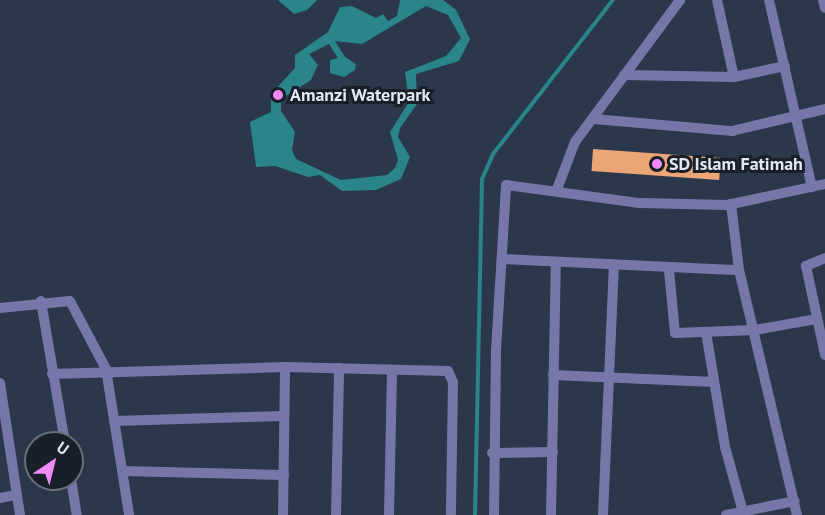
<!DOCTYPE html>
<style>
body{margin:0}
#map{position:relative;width:825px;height:515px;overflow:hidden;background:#2b384c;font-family:"PT Sans",sans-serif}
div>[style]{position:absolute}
.water>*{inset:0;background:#298589}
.stream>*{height:4px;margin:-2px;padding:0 2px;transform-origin:2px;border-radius:2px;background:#298589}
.building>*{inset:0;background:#eca576;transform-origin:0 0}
.minor>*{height:10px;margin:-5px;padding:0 5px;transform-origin:5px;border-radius:5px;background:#7677a8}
.dots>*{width:16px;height:16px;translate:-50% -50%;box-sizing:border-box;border:3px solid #191f28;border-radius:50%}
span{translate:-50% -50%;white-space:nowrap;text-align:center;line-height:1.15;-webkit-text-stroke:6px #191f28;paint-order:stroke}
.poi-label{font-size:18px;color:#e0e8f5;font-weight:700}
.left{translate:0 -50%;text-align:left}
.north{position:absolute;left:24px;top:431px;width:60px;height:60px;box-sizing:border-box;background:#191f28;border:2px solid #696f7a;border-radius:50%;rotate:35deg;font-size:16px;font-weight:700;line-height:24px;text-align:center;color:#e0e8f5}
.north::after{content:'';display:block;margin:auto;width:21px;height:27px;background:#f08bf5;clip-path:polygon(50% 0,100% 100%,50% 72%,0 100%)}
</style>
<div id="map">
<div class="water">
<div style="clip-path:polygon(278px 0,317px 0,307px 10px,294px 14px)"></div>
<div style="clip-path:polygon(evenodd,400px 0,443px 0,456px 10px,470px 39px,459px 61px,416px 74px,417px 104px,400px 128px,398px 137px,410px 157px,401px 179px,376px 190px,342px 191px,320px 175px,308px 177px,275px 166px,256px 167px,250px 122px,271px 112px,271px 94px,295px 68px,295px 55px,328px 32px,340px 7px,352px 6px,376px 18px,383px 14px,388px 21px,397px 16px,400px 0,426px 6px,448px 15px,461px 38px,446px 56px,405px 72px,409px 102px,390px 132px,398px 160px,395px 168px,387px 175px,341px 180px,296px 159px,292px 150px,295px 132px,281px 111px,281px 99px,311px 80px,318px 65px,309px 54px,329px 44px,338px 58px,330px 60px,330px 73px,344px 77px,355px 70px,356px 64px,345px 57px,335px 41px,362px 44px,426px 6px)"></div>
</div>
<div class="stream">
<div style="left:475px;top:515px;width:336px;rotate:-88.8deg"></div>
<div style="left:482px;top:179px;width:27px;rotate:-66deg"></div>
<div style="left:493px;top:154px;width:195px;rotate:-52.1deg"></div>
</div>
<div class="building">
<div style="left:593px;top:149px;width:128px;height:22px;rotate:4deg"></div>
</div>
<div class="minor">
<div style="left:717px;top:0;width:79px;rotate:77.6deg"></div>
<div style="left:769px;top:0;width:192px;rotate:77.1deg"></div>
<div style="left:823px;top:0;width:8px;rotate:76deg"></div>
<div style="left:624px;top:75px;width:110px;rotate:1deg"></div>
<div style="left:734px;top:77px;width:52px;rotate:-12.2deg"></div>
<div style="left:594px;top:119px;width:139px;rotate:5deg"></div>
<div style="left:732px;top:131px;width:96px;rotate:-13.3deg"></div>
<div style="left:557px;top:189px;width:50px;rotate:-69deg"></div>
<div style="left:575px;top:142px;width:177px;rotate:-53.5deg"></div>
<div style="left:731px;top:204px;width:66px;rotate:83.1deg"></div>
<div style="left:739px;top:270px;width:252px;rotate:76.7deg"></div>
<div style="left:825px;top:258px;width:21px;rotate:157deg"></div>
<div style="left:806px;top:266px;width:91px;rotate:77.9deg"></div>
<div style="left:502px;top:259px;width:237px;rotate:2.7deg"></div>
<div style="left:669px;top:270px;width:63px;rotate:84.6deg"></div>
<div style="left:675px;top:333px;width:80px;rotate:-2.1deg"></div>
<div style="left:755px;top:330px;width:63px;rotate:-10.1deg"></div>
<div style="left:41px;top:301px;width:144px;rotate:80.4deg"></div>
<div style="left:0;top:308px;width:70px;rotate:-5.7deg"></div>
<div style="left:70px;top:301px;width:77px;rotate:62.1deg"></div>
<div style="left:106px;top:369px;width:148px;rotate:81deg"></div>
<div style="left:706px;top:332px;width:117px;rotate:80.6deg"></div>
<div style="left:725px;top:447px;width:67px;rotate:74.5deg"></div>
<div style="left:52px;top:374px;width:233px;rotate:-1.7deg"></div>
<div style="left:285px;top:367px;width:163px;rotate:1.4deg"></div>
<div style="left:448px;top:371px;width:12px;rotate:66deg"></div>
<div style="left:453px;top:382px;width:133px;rotate:90.9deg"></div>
<div style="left:553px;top:375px;width:161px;rotate:2.5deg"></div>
<div style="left:0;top:383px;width:134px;rotate:81.4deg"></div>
<div style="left:114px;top:421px;width:170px;rotate:-1.7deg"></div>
<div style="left:492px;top:453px;width:61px;rotate:-0.9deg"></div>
<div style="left:122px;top:471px;width:162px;rotate:1.4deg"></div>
<div style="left:71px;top:479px;width:36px;rotate:81deg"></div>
<div style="left:0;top:498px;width:16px;rotate:-11deg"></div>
<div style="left:283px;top:515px;width:148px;rotate:-89.2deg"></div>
<div style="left:336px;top:515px;width:147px;rotate:-88.8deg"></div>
<div style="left:389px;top:515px;width:145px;rotate:-88.8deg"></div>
<div style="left:494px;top:515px;width:165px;rotate:-89.3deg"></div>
<div style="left:496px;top:350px;width:165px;rotate:-86.5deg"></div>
<div style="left:506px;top:185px;width:135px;rotate:7.7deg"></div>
<div style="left:640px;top:203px;width:87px;rotate:1.3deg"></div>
<div style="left:727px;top:205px;width:100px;rotate:-12.1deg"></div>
<div style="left:551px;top:515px;width:252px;rotate:-88.9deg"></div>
<div style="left:603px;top:515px;width:250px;rotate:-87.5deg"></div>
<div style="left:726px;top:515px;width:70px;rotate:-11.5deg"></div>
</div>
<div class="dots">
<div style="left:278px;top:95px;background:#f08bf5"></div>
<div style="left:657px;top:164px;background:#f08bf5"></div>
</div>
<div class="poi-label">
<span class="left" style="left:290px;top:95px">Amanzi Waterpark</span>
<span class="left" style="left:669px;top:164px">SD Islam Fatimah</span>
</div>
<div class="north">U</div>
</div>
